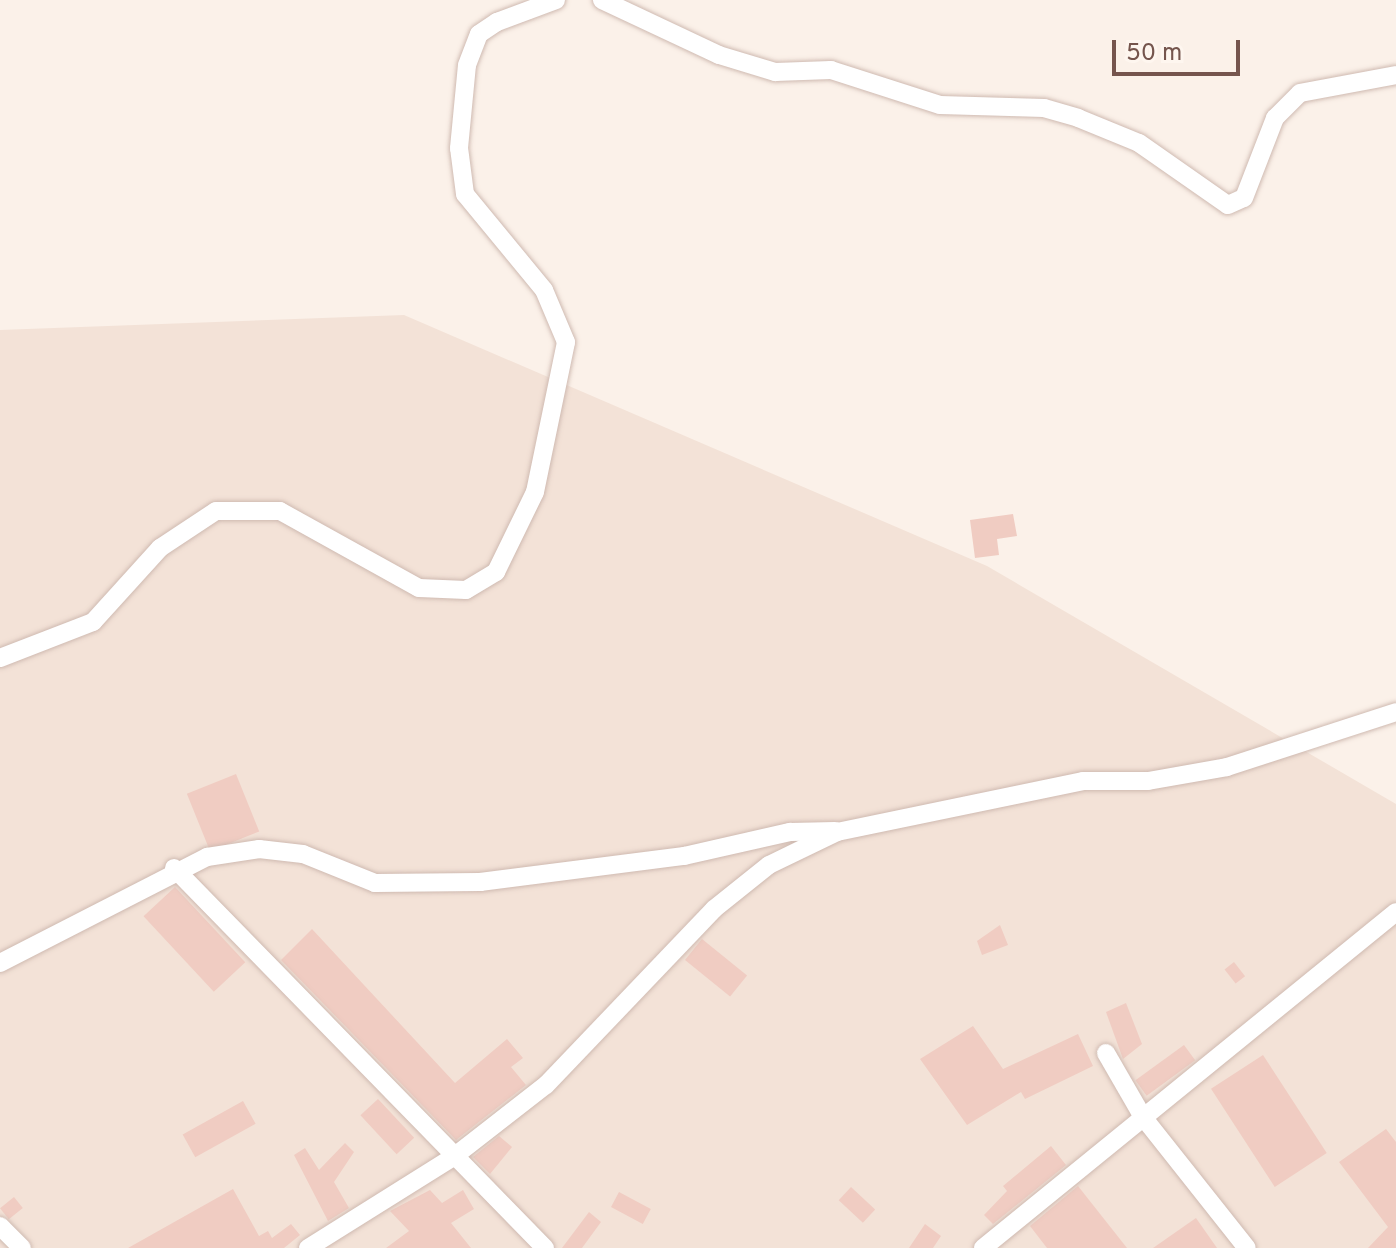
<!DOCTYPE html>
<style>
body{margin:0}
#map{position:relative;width:1396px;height:1248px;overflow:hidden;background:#fbf1e9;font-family:Overpass,sans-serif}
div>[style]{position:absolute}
.residential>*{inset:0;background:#f3e2d7}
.building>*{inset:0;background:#f0ccc2;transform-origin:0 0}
.roads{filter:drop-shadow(0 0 2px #cfbab1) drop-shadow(0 0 2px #cfbab1)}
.street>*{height:18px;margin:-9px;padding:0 9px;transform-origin:9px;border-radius:9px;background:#fff}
span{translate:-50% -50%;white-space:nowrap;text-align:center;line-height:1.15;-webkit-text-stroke:8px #fef6ef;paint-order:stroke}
.scale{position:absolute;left:1112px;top:40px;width:128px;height:36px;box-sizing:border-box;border:4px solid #75554d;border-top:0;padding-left:10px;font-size:24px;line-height:28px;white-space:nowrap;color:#75554d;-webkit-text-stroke:6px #fef6ef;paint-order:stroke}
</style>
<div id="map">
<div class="residential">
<div style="clip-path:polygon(404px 315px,987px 566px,1396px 804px,1396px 1248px,0 1248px,0 330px)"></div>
</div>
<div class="building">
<div style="clip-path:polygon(1013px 514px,1017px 536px,997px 539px,999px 555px,975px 558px,970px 520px)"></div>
<div style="left:236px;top:774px;width:62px;height:53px;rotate:68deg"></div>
<div style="left:175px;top:887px;width:103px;height:43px;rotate:47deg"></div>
<div style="clip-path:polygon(1000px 925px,1008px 945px,982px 955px,977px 941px)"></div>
<div style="clip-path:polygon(312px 929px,455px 1083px,507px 1039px,523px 1058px,511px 1067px,526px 1085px,456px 1140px,281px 960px)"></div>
<div style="left:702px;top:939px;width:58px;height:27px;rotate:39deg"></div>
<div style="left:1234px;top:962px;width:18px;height:12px;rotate:52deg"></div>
<div style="clip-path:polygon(1126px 1003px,1142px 1044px,1123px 1059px,1106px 1012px)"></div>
<div style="clip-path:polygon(973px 1026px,1003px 1069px,1078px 1034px,1093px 1066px,1025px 1099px,1021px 1092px,967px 1125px,920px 1059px)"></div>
<div style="left:1184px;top:1045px;width:19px;height:60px;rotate:54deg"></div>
<div style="left:1263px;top:1055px;width:117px;height:62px;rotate:57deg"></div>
<div style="left:378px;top:1099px;width:53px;height:24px;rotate:47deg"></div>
<div style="left:243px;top:1101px;width:26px;height:69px;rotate:61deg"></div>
<div style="clip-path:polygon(1386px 1129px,1396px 1142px,1396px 1248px,1368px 1248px,1388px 1227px,1339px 1162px)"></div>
<div style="clip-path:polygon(499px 1136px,512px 1147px,490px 1174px,473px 1157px)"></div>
<div style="clip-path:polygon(345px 1143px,354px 1152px,334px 1182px,349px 1208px,328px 1221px,294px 1155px,305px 1148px,319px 1170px)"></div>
<div style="clip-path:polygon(1051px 1146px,1066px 1165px,993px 1224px,984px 1215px,1007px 1191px,1003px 1186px)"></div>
<div style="clip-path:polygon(1078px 1186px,1127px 1248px,1047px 1248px,1030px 1226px)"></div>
<div style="left:851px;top:1187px;width:33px;height:18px;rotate:43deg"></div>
<div style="clip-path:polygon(233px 1189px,259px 1236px,268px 1231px,272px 1238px,291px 1224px,300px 1235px,284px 1248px,128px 1248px)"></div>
<div style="clip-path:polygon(430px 1190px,442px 1203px,463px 1190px,474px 1209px,451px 1223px,471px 1248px,386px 1248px,409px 1231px,390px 1211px)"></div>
<div style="left:619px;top:1192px;width:36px;height:17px;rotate:28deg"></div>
<div style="left:14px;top:1197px;width:14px;height:18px;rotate:51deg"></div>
<div style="clip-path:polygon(589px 1212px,601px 1222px,582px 1248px,562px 1248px)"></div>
<div style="clip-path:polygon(1196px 1218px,1217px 1248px,1153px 1248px)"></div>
<div style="clip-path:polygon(925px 1224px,941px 1236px,933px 1248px,909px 1248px)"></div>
</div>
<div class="roads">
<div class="street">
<div style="left:602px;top:0;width:129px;rotate:25.2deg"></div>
<div style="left:719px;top:55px;width:59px;rotate:16.9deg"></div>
<div style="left:775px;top:72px;width:56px;rotate:-2deg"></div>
<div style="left:831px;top:70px;width:114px;rotate:17.8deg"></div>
<div style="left:940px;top:105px;width:104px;rotate:1.7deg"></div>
<div style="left:1044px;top:108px;width:35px;rotate:16deg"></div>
<div style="left:1078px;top:118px;width:66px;rotate:22.3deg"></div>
<div style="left:1139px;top:143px;width:108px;rotate:34.9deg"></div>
<div style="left:1228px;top:205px;width:17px;rotate:-24deg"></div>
<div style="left:1244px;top:198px;width:86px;rotate:-68.8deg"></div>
<div style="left:1275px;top:118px;width:35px;rotate:-45deg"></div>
<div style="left:1300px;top:93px;width:98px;rotate:-10.6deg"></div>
<div style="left:0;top:658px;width:100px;rotate:-21.2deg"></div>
<div style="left:93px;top:622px;width:100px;rotate:-47.8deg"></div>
<div style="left:160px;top:548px;width:67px;rotate:-33.5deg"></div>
<div style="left:216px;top:511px;width:64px"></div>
<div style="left:280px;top:511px;width:159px;rotate:29deg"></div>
<div style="left:419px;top:588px;width:47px;rotate:2.4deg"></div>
<div style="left:466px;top:590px;width:35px;rotate:-31deg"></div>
<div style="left:496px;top:572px;width:89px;rotate:-64deg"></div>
<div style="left:535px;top:492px;width:153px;rotate:-78.3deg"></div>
<div style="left:566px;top:342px;width:56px;rotate:-112.9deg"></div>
<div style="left:544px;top:290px;width:124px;rotate:-129.5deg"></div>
<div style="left:465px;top:194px;width:46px;rotate:-97.4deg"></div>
<div style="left:459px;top:148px;width:83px;rotate:-84.5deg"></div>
<div style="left:467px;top:65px;width:33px;rotate:-69deg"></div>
<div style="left:479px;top:34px;width:22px;rotate:-34deg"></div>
<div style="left:497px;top:22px;width:63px;rotate:-20.4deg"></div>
<div style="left:174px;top:868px;width:531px;rotate:45.69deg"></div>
<div style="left:0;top:963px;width:233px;rotate:-27.1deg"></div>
<div style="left:207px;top:857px;width:53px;rotate:-8.7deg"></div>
<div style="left:259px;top:849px;width:44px;rotate:6.5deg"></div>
<div style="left:303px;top:854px;width:78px;rotate:21.9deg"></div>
<div style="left:375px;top:883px;width:105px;rotate:-0.5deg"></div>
<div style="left:480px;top:882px;width:206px;rotate:-7.3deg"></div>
<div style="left:684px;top:856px;width:109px;rotate:-12.8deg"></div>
<div style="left:790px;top:832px;width:45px;rotate:-1.3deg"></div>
<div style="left:1106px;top:1053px;width:74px;rotate:60deg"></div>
<div style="left:1143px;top:1117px;width:167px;rotate:51.6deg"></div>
<div style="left:0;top:1226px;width:31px;rotate:45deg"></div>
<div style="left:308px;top:1248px;width:175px;rotate:-32.1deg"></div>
<div style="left:456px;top:1155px;width:114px;rotate:-37.9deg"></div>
<div style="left:546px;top:1085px;width:243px;rotate:-46.3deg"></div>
<div style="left:714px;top:909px;width:70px;rotate:-38.7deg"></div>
<div style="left:769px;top:865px;width:76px;rotate:-25.9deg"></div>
<div style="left:837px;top:832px;width:251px;rotate:-11.7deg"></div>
<div style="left:1083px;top:781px;width:65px"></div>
<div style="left:1148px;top:781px;width:80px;rotate:-10deg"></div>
<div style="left:1227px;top:767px;width:178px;rotate:-18deg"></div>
<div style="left:983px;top:1248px;width:532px;rotate:-39.13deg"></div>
</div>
</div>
<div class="scale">50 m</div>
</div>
